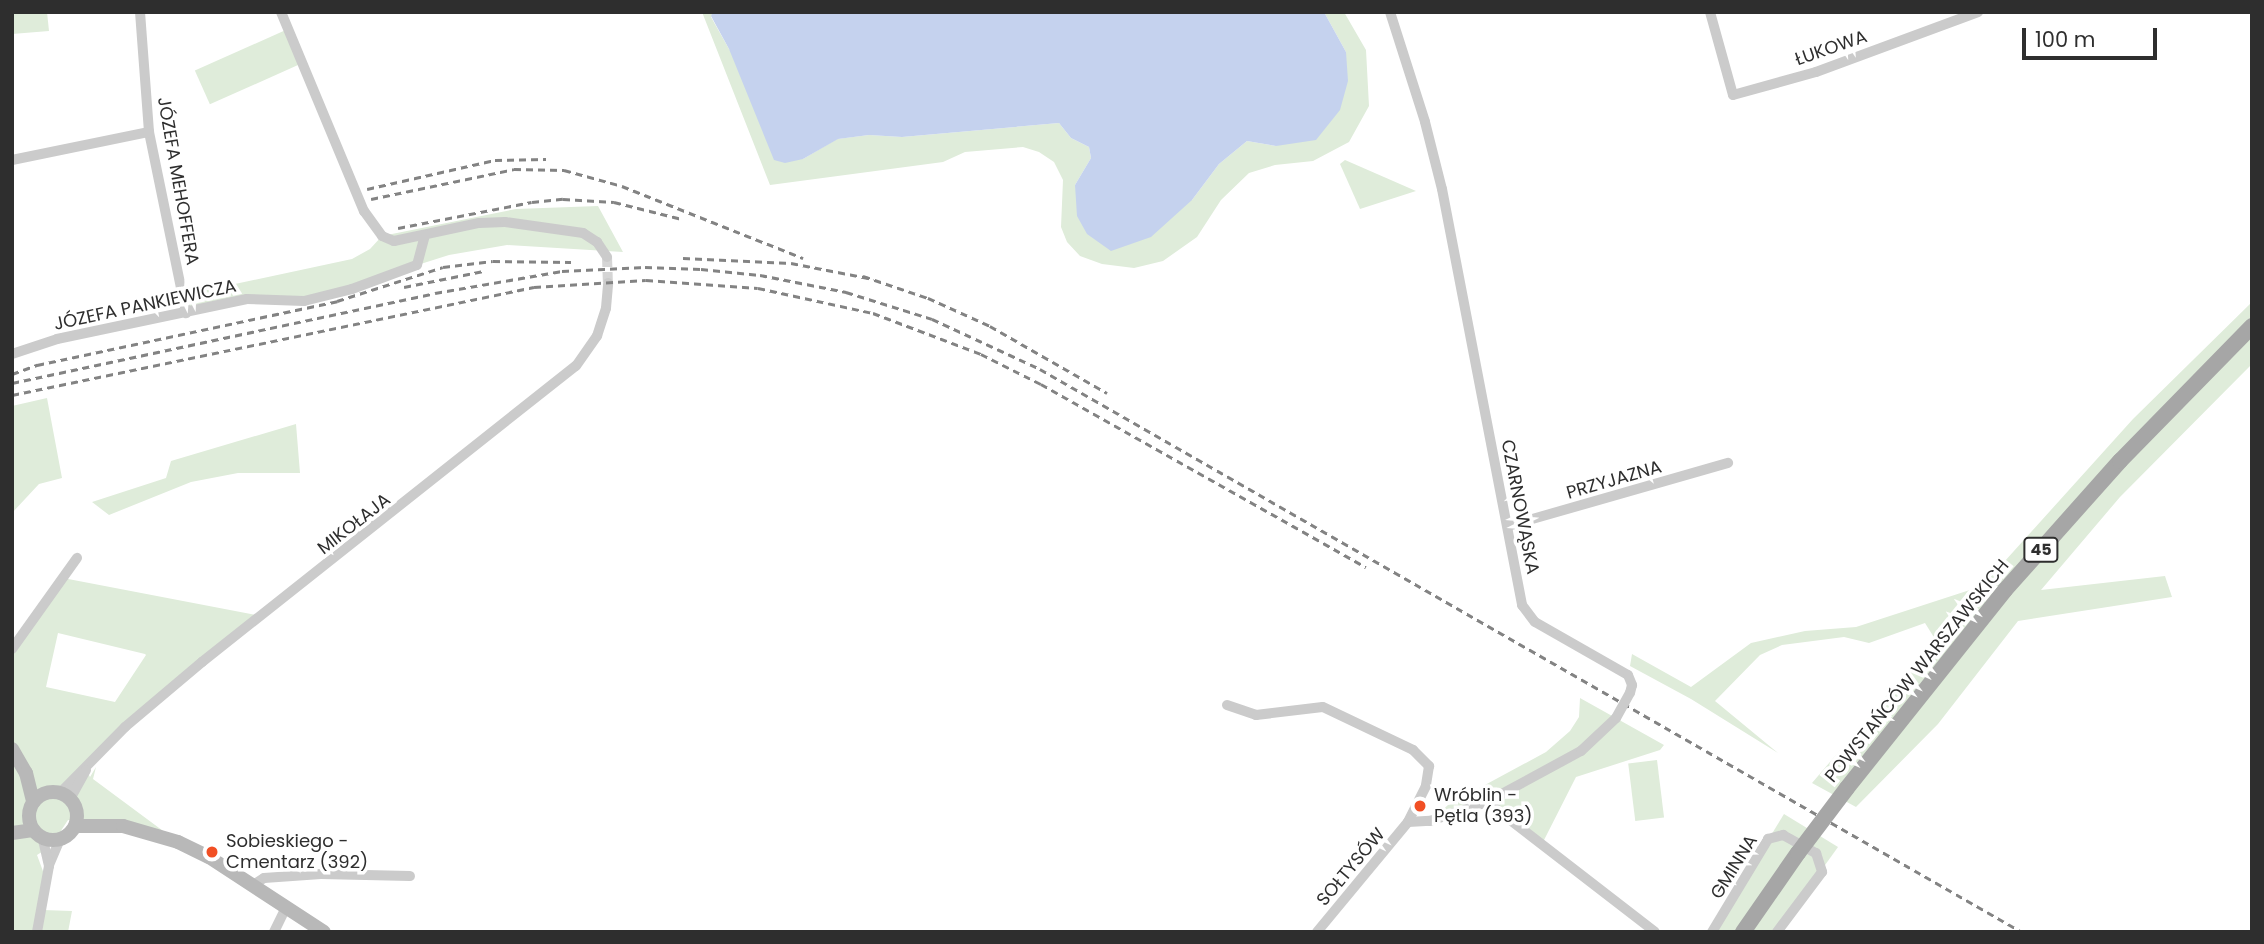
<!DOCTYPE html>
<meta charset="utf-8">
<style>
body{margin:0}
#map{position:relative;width:2264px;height:944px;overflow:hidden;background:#fff;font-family:Poppins,sans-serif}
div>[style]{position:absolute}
.green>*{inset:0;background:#dfecda;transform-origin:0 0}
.water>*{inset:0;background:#c5d2ee}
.street-tunnel>*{height:10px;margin-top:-5px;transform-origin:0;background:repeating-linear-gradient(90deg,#d5d5d5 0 10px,transparent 0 15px)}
.street>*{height:10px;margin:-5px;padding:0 5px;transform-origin:5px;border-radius:5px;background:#cbcbcb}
.secondary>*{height:14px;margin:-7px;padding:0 7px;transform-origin:7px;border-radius:7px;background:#b8b8b8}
.secondary>.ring{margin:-7px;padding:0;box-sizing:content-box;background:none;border:14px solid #b8b8b8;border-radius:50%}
.primary>*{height:16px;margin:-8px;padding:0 8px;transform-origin:8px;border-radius:8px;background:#a6a6a6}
.rail>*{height:2.5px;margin-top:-1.25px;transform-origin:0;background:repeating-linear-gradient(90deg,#838383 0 7px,transparent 0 12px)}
.street-bridge>*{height:10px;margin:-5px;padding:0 5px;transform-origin:5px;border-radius:5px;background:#cbcbcb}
.primary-bridge>*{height:16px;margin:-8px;padding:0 8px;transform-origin:8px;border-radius:8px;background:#a6a6a6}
.dots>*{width:19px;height:19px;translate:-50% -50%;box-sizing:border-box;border:4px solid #fff;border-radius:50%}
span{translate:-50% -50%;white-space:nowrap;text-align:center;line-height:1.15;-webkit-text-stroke:7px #fff;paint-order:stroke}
.shield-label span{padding:2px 5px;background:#fff;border:2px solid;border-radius:5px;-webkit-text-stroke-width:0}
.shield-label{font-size:16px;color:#2e2e2e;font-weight:700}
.street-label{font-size:18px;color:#2e2e2e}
.poi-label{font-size:18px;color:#2e2e2e}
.left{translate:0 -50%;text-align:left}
.frame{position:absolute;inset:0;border:14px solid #2e2e2e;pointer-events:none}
.scale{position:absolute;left:2022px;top:28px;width:135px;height:32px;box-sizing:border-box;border:4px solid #2e2e2e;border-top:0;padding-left:9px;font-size:21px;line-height:24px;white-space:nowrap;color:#2e2e2e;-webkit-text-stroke:5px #fff;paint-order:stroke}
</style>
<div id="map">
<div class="green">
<div style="clip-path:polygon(12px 12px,47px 12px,49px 31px,12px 34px)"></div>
<div style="clip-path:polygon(702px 12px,713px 12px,711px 17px,729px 49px,803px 159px,837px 139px,869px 135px,902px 137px,1059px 123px,1071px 138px,1089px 147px,1091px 158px,1075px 185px,1192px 200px,1219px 164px,1247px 141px,1276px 146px,1346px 52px,1324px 12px,1344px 12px,1366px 50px,1369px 106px,1349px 142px,1313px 161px,1275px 165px,1249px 173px,1221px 200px,1197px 237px,1163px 261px,1134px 268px,1102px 264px,1080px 256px,1067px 242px,1061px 227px,1063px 180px,1054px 162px,1039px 152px,1023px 147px,965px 152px,943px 162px,770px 185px)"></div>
<div style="left:288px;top:29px;width:37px;height:102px;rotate:66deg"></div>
<div style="clip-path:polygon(1345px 160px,1416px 191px,1360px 209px,1340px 164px)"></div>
<div style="clip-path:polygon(598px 206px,623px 252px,507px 245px,449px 255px,304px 301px,247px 299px,186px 313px,183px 295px,352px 259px,370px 249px,382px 236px,516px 209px)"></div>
<div style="clip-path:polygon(2252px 302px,2252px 364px,2120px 497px,2041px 590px,2165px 576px,2172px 597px,2018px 621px,1938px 724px,1856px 807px,1812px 783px,1935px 639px,1925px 623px,1869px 643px,1844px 637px,1782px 645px,1760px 655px,1715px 701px,1778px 753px,1691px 699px,1630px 666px,1632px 654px,1691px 687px,1751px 643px,1805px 631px,1856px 627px,1976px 588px,1940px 633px,2133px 419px)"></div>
<div style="clip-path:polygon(47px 398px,62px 478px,39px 484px,12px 513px,12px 406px)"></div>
<div style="clip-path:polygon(296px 424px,300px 473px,238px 473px,191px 482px,109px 515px,92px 502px,166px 478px,171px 461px)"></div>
<div style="clip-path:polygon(evenodd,63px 578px,261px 616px,132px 721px,86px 769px,90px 777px,96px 767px,93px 779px,178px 842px,123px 826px,68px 820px,51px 846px,37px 855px,47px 882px,43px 910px,72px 911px,68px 932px,12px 932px,12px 649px,63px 578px,58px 633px,145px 654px,146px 655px,115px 702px,46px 687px,58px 633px)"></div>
<div style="clip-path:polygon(1580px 698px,1664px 745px,1660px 750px,1576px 777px,1542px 844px,1487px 802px,1430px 821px,1448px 805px,1546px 752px,1570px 731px,1579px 717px)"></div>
<div style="left:1657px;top:760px;width:58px;height:29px;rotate:83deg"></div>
<div style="clip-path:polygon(1784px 814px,1838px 847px,1777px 932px,1712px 932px)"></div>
</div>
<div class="water">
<div style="clip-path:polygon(713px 12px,1324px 12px,1346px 52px,1348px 81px,1340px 110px,1316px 140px,1276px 146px,1247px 141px,1219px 164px,1192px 200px,1151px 237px,1111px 251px,1087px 234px,1077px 216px,1075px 185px,1091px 158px,1089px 147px,1071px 138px,1059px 123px,902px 137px,869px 135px,838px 139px,803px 159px,785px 163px,774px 160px,729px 49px,711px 16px)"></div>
</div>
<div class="street-tunnel">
<div style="left:607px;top:257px;width:26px;rotate:88deg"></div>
</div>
<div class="street">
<div style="left:140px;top:12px;width:120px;rotate:85.7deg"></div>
<div style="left:149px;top:132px;width:185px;rotate:78.4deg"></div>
<div style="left:281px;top:12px;width:216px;rotate:67.4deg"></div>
<div style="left:364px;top:211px;width:31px;rotate:54deg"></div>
<div style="left:382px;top:236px;width:13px;rotate:23deg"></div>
<div style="left:394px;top:241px;width:87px;rotate:-12deg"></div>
<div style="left:479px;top:223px;width:26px;rotate:-2deg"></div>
<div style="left:505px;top:222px;width:79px;rotate:8deg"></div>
<div style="left:583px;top:233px;width:17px;rotate:33deg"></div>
<div style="left:597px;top:242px;width:18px;rotate:56deg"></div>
<div style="left:1390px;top:12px;width:115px;rotate:72.3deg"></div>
<div style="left:1425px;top:122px;width:69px;rotate:75.8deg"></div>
<div style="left:1442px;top:189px;width:424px;rotate:79.1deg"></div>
<div style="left:1522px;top:605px;width:21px;rotate:53deg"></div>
<div style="left:1535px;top:622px;width:107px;rotate:29.7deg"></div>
<div style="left:1628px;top:675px;width:11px;rotate:68deg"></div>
<div style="left:1632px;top:685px;width:8px;rotate:104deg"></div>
<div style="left:1710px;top:12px;width:86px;rotate:74.5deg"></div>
<div style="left:1733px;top:95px;width:86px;rotate:-15.5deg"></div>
<div style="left:1816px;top:72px;width:173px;rotate:-20.3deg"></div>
<div style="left:12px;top:160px;width:140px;rotate:-11.6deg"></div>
<div style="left:12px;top:354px;width:47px;rotate:-18.4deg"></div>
<div style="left:57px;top:339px;width:194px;rotate:-11.9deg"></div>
<div style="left:247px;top:299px;width:57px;rotate:2deg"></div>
<div style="left:304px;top:301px;width:49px;rotate:-14deg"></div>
<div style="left:352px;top:289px;width:69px;rotate:-20.3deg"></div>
<div style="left:417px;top:265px;width:31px;rotate:-75deg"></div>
<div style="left:1508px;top:526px;width:229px;rotate:-16deg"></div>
<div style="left:12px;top:649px;width:112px;rotate:-54.5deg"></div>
<div style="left:1227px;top:705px;width:31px;rotate:19deg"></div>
<div style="left:1256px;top:715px;width:67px;rotate:-6.8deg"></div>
<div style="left:1323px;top:707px;width:100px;rotate:25.5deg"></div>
<div style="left:1413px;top:750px;width:23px;rotate:45deg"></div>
<div style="left:1429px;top:766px;width:20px;rotate:99deg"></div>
<div style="left:1426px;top:786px;width:40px;rotate:116.6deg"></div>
<div style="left:1408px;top:822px;width:143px;rotate:129.6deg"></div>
<div style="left:60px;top:793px;width:93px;rotate:-45.4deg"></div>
<div style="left:125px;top:727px;width:101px;rotate:-40.2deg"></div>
<div style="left:202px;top:662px;width:477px;rotate:-38.4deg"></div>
<div style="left:576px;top:366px;width:37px;rotate:-55deg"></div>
<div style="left:597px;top:336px;width:29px;rotate:-72deg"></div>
<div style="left:606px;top:308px;width:25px;rotate:-85deg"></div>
<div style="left:70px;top:799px;width:33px;rotate:-61deg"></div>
<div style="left:1487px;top:802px;width:212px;rotate:37.7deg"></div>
<div style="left:1408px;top:822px;width:22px;rotate:-3deg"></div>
<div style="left:1430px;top:821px;width:60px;rotate:-18.4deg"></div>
<div style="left:1487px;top:802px;width:107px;rotate:-28.5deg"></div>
<div style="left:1581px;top:751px;width:48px;rotate:-43.3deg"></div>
<div style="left:49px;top:865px;width:28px;rotate:-67deg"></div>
<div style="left:253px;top:885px;width:13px;rotate:-32deg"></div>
<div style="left:264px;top:878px;width:57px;rotate:-4deg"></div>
<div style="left:321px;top:874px;width:89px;rotate:1.3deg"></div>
<div style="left:37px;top:932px;width:67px;rotate:-79.7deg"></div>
<div style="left:49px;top:866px;width:28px;rotate:-103deg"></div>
<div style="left:274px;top:932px;width:28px;rotate:-64deg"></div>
<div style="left:1712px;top:932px;width:109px;rotate:-58.9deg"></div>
<div style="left:1768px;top:839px;width:16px;rotate:-15deg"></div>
<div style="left:1783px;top:835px;width:38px;rotate:29deg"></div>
<div style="left:1816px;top:853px;width:20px;rotate:72deg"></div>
<div style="left:1822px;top:872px;width:75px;rotate:126.9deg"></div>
</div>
<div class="secondary">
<div style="left:12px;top:749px;width:28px;rotate:60deg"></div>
<div style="left:26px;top:773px;width:30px;rotate:76deg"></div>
<div class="ring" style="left:29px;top:792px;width:34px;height:34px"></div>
<div style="left:75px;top:826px;width:48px"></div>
<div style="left:123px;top:826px;width:57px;rotate:16.2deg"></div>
<div style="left:178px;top:842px;width:34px;rotate:26deg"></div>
<div style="left:209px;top:857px;width:137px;rotate:33.1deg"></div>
<div style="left:12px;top:833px;width:21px;rotate:-8deg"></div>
</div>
<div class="primary">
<div style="left:1847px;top:788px;width:253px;rotate:-51.4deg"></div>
<div style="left:2005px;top:590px;width:173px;rotate:-48.3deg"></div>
<div style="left:2120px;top:461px;width:189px;rotate:-45.6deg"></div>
<div style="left:1743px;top:932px;width:96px;rotate:-55.2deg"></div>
</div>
<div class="rail">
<div style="left:367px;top:189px;width:131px;rotate:-12.8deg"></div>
<div style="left:495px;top:160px;width:51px;rotate:-1.1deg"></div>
<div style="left:371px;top:199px;width:146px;rotate:-11.8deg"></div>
<div style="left:514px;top:169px;width:50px;rotate:1.1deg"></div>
<div style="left:564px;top:170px;width:60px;rotate:15.4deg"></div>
<div style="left:622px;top:186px;width:195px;rotate:21.7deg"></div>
<div style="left:398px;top:228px;width:136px;rotate:-11deg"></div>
<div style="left:532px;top:202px;width:31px;rotate:-6deg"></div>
<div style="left:563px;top:199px;width:51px;rotate:3.4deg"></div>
<div style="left:614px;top:202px;width:70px;rotate:14deg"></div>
<div style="left:683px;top:258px;width:108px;rotate:2.7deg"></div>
<div style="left:791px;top:263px;width:84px;rotate:11deg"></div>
<div style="left:863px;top:276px;width:69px;rotate:18.7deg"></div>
<div style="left:928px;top:298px;width:68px;rotate:24.3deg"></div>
<div style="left:990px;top:326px;width:135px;rotate:29.8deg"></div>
<div style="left:404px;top:287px;width:81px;rotate:-11.4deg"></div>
<div style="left:12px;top:374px;width:27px;rotate:-20deg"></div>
<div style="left:37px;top:365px;width:307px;rotate:-12deg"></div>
<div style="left:337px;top:301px;width:111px;rotate:-17.8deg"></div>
<div style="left:443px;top:267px;width:50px;rotate:-6.8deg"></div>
<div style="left:493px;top:261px;width:78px;rotate:0.7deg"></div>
<div style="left:12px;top:383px;width:432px;rotate:-12deg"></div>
<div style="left:435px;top:293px;width:129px;rotate:-9.8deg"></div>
<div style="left:562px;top:271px;width:83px;rotate:-2.8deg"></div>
<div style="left:645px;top:267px;width:56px;rotate:2deg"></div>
<div style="left:701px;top:269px;width:59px;rotate:5.8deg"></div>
<div style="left:760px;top:275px;width:88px;rotate:11.2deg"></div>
<div style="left:846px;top:292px;width:90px;rotate:17.4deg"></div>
<div style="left:932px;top:319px;width:119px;rotate:24.8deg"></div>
<div style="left:1040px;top:369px;width:1132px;rotate:29.83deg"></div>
<div style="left:12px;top:395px;width:533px;rotate:-11.69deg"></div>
<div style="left:534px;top:287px;width:112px;rotate:-3.6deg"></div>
<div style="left:646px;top:280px;width:112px;rotate:4.1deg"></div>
<div style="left:758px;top:288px;width:118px;rotate:12.3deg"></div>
<div style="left:873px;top:313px;width:116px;rotate:20.8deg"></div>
<div style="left:981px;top:354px;width:67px;rotate:26.6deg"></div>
<div style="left:1041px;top:384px;width:373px;rotate:29.4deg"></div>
</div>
<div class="street-bridge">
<div style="left:1616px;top:718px;width:29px;rotate:-61deg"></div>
</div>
<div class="primary-bridge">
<div style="left:1798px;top:853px;width:81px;rotate:-53deg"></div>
</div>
<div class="dots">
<div style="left:1420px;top:806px;background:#f14f24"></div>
<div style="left:212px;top:852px;background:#f14f24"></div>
</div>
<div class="shield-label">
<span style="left:2041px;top:550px">45</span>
</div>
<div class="street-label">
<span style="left:1831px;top:48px;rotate:-19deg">ŁUKOWA</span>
<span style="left:178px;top:181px;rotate:80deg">JÓZEFA MEHOFFERA</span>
<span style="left:145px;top:305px;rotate:-12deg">JÓZEFA PANKIEWICZA</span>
<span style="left:1614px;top:480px;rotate:-16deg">PRZYJAZNA</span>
<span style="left:1520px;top:507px;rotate:79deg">CZARNOWĄSKA</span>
<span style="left:354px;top:524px;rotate:-38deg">MIKOŁAJA</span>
<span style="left:1917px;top:671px;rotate:-51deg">POWSTAŃCÓW WARSZAWSKICH</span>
<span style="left:1351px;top:867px;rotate:-50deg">SOŁTYSÓW</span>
<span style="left:1734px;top:867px;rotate:-58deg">GMINNA</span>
</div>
<div class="poi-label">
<span class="left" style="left:1434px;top:806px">Wróblin -<br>Pętla (393)</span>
<span class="left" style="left:226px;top:852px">Sobieskiego -<br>Cmentarz (392)</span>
</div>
<div class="frame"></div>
<div class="scale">100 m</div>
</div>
